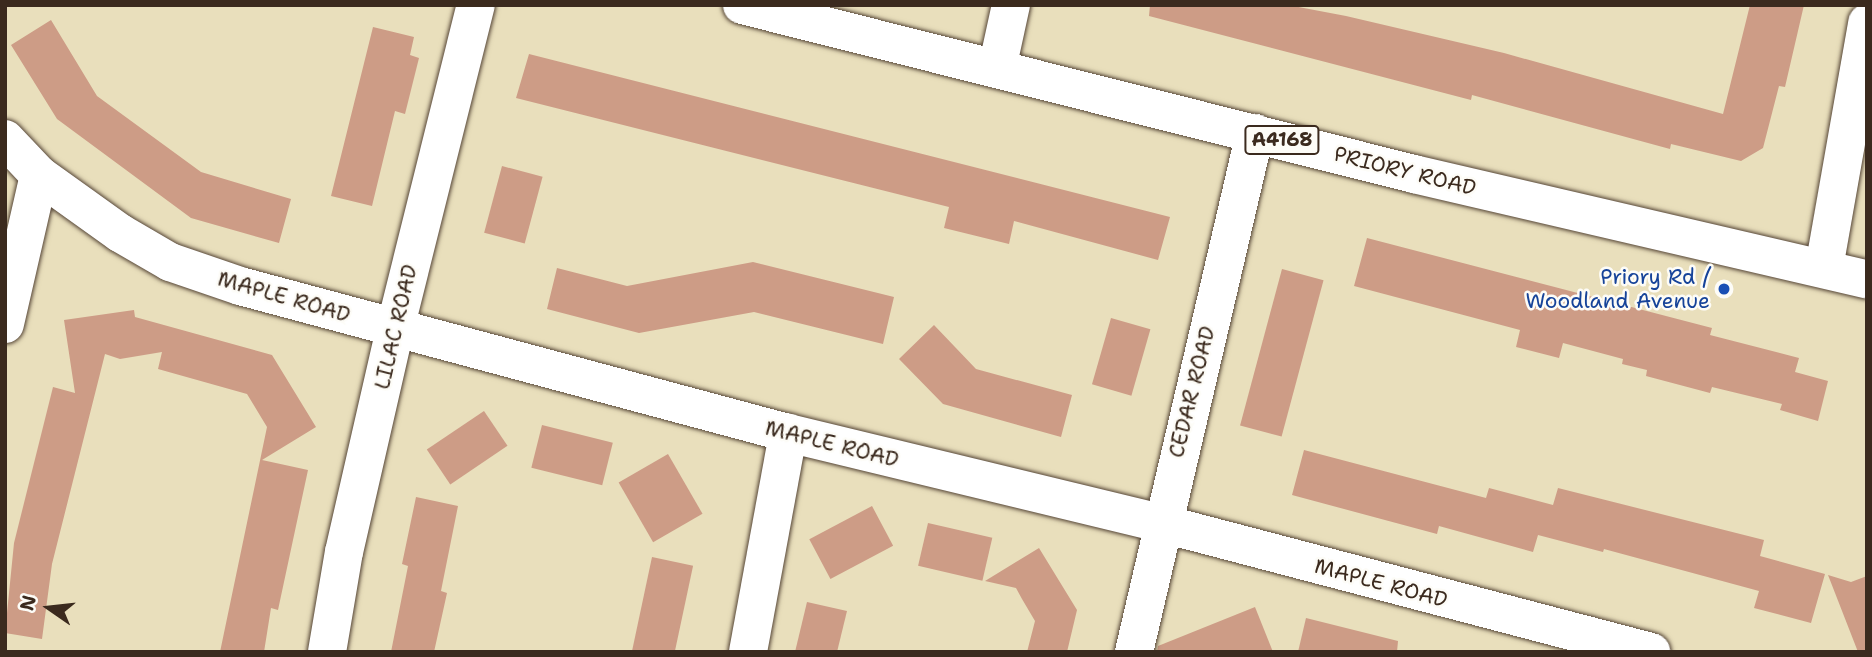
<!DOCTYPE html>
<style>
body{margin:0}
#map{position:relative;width:1872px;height:657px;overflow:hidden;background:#e9dfbc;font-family:"Shantell Sans",sans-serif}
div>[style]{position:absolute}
.building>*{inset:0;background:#cd9c86;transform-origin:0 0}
.roads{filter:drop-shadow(0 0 2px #554536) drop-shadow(0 0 2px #554536)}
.street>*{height:38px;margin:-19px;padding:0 19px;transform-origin:19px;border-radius:19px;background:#fff}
.primary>*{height:38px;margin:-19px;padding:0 19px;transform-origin:19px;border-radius:19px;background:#fff}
.dots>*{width:19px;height:19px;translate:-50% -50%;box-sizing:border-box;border:4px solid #fdfcf7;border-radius:50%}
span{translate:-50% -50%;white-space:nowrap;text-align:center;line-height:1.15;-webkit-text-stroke:5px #fdfcf7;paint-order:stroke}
.shield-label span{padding:2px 5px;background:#fdfcf7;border:2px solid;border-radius:5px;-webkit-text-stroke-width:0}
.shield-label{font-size:19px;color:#3b2a1e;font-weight:700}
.street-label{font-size:21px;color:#3b2a1e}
.transit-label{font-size:21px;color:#164399}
.right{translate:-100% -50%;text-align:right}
.frame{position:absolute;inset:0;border:7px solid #3b2a1e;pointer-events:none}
.north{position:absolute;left:14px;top:573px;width:70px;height:70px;-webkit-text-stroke:5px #fdfcf7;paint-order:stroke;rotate:284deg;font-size:19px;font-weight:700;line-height:28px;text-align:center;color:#3b2a1e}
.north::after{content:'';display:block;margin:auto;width:24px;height:32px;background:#3b2a1e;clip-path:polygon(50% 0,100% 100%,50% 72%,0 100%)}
</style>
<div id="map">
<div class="building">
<div style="clip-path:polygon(1150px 5px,1288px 5px,1346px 16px,1504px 53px,1723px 114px,1750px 5px,1804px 5px,1785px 87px,1779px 86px,1763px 148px,1741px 161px,1671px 144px,1670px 149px,1472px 95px,1471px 100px,1149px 16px)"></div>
<div style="clip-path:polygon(51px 20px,97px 96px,201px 172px,291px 199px,279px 243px,191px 218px,57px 119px,11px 45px)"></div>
<div style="clip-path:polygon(373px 27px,414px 37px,410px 55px,419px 58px,405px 114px,395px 111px,372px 206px,331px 196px)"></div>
<div style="clip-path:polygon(529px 54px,1170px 217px,1158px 260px,1014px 221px,1009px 244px,944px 228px,949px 207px,516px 98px)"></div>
<div style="left:502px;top:166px;width:42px;height:69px;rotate:15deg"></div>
<div style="clip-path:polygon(1367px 238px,1712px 328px,1710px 335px,1799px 358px,1795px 372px,1828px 381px,1818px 421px,1780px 410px,1782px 404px,1712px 387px,1710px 393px,1646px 376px,1647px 370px,1622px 364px,1623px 359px,1563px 343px,1559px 358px,1516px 347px,1520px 330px,1354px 286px)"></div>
<div style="clip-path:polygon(753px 262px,894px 297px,883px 344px,754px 312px,639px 333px,547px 309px,557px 268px,627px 286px)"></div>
<div style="left:1282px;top:269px;width:43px;height:162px;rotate:15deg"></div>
<div style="clip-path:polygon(134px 310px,135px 317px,272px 355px,316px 427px,262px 460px,308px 470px,278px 610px,271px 608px,264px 652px,220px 652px,267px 427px,247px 394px,158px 369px,162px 352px,120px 359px,105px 354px,52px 564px,42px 639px,5px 633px,14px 543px,53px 387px,75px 393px,64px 320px)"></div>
<div style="left:1111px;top:318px;width:41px;height:69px;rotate:16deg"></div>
<div style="clip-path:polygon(934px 325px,976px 369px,1072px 395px,1061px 437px,943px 404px,899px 359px)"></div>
<div style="left:484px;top:411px;width:42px;height:69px;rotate:56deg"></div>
<div style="left:542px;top:425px;width:73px;height:44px;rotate:14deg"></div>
<div style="clip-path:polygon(1304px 450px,1486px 498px,1489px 488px,1553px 505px,1558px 488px,1764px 540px,1760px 556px,1825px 574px,1811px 623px,1754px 608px,1759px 591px,1604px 549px,1603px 552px,1538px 535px,1533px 552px,1439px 526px,1437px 534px,1292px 495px)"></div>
<div style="left:668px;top:454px;width:69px;height:57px;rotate:60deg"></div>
<div style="clip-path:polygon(416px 497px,458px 506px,441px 591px,447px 593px,434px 652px,391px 652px,408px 566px,402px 564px)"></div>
<div style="left:872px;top:506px;width:45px;height:71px;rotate:62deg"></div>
<div style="left:928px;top:523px;width:66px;height:44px;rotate:13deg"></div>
<div style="clip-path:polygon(1039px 548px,1077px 610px,1067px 652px,1027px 652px,1035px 621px,1022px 599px,1016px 588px,985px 581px)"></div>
<div style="left:652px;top:557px;width:42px;height:97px;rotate:12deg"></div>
<div style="clip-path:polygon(1828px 575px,1851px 582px,1867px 576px,1867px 652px,1858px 652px)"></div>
<div style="clip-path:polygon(807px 602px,847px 611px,837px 652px,795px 652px)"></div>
<div style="clip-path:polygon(1255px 607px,1273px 652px,1157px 652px,1158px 646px)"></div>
<div style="clip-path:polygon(1306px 618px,1398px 641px,1397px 652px,1298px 652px)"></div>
</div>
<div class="roads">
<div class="street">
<div style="left:997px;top:69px;width:66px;rotate:-77.7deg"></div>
<div style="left:5px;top:139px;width:50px;rotate:46.6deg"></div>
<div style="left:39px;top:175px;width:153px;rotate:102.9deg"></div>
<div style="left:39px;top:175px;width:100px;rotate:35.6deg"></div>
<div style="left:120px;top:233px;width:58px;rotate:30.1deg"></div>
<div style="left:170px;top:262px;width:74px;rotate:18.9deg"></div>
<div style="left:240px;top:286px;width:567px;rotate:15.02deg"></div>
<div style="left:788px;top:433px;width:383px;rotate:13.6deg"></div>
<div style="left:1160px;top:523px;width:508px;rotate:14.72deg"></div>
<div style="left:1824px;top:268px;width:249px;rotate:-80deg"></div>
<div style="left:327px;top:652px;width:101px;rotate:-80.4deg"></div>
<div style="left:344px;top:552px;width:229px;rotate:-77.1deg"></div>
<div style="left:395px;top:329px;width:334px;rotate:-76deg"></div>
<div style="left:748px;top:652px;width:223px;rotate:-79.6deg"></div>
<div style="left:1134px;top:652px;width:533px;rotate:-76.88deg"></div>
</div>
<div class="primary">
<div style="left:742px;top:5px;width:693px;rotate:14.12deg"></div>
<div style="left:1414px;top:174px;width:465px;rotate:13.1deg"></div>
</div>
</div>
<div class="dots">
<div style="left:1724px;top:289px;background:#1a4fb4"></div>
</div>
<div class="shield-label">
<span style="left:1282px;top:140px">A4168</span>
</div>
<div class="street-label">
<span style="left:1405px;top:171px;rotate:14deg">PRIORY ROAD</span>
<span style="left:284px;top:297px;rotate:16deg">MAPLE ROAD</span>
<span style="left:396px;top:327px;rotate:-77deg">LILAC ROAD</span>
<span style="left:1192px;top:392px;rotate:-76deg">CEDAR ROAD</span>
<span style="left:832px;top:444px;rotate:14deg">MAPLE ROAD</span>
<span style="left:1381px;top:583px;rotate:15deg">MAPLE ROAD</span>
</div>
<div class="transit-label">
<span class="right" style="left:1710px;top:289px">Priory Rd /<br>Woodland Avenue</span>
</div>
<div class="frame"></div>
<div class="north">N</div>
</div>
